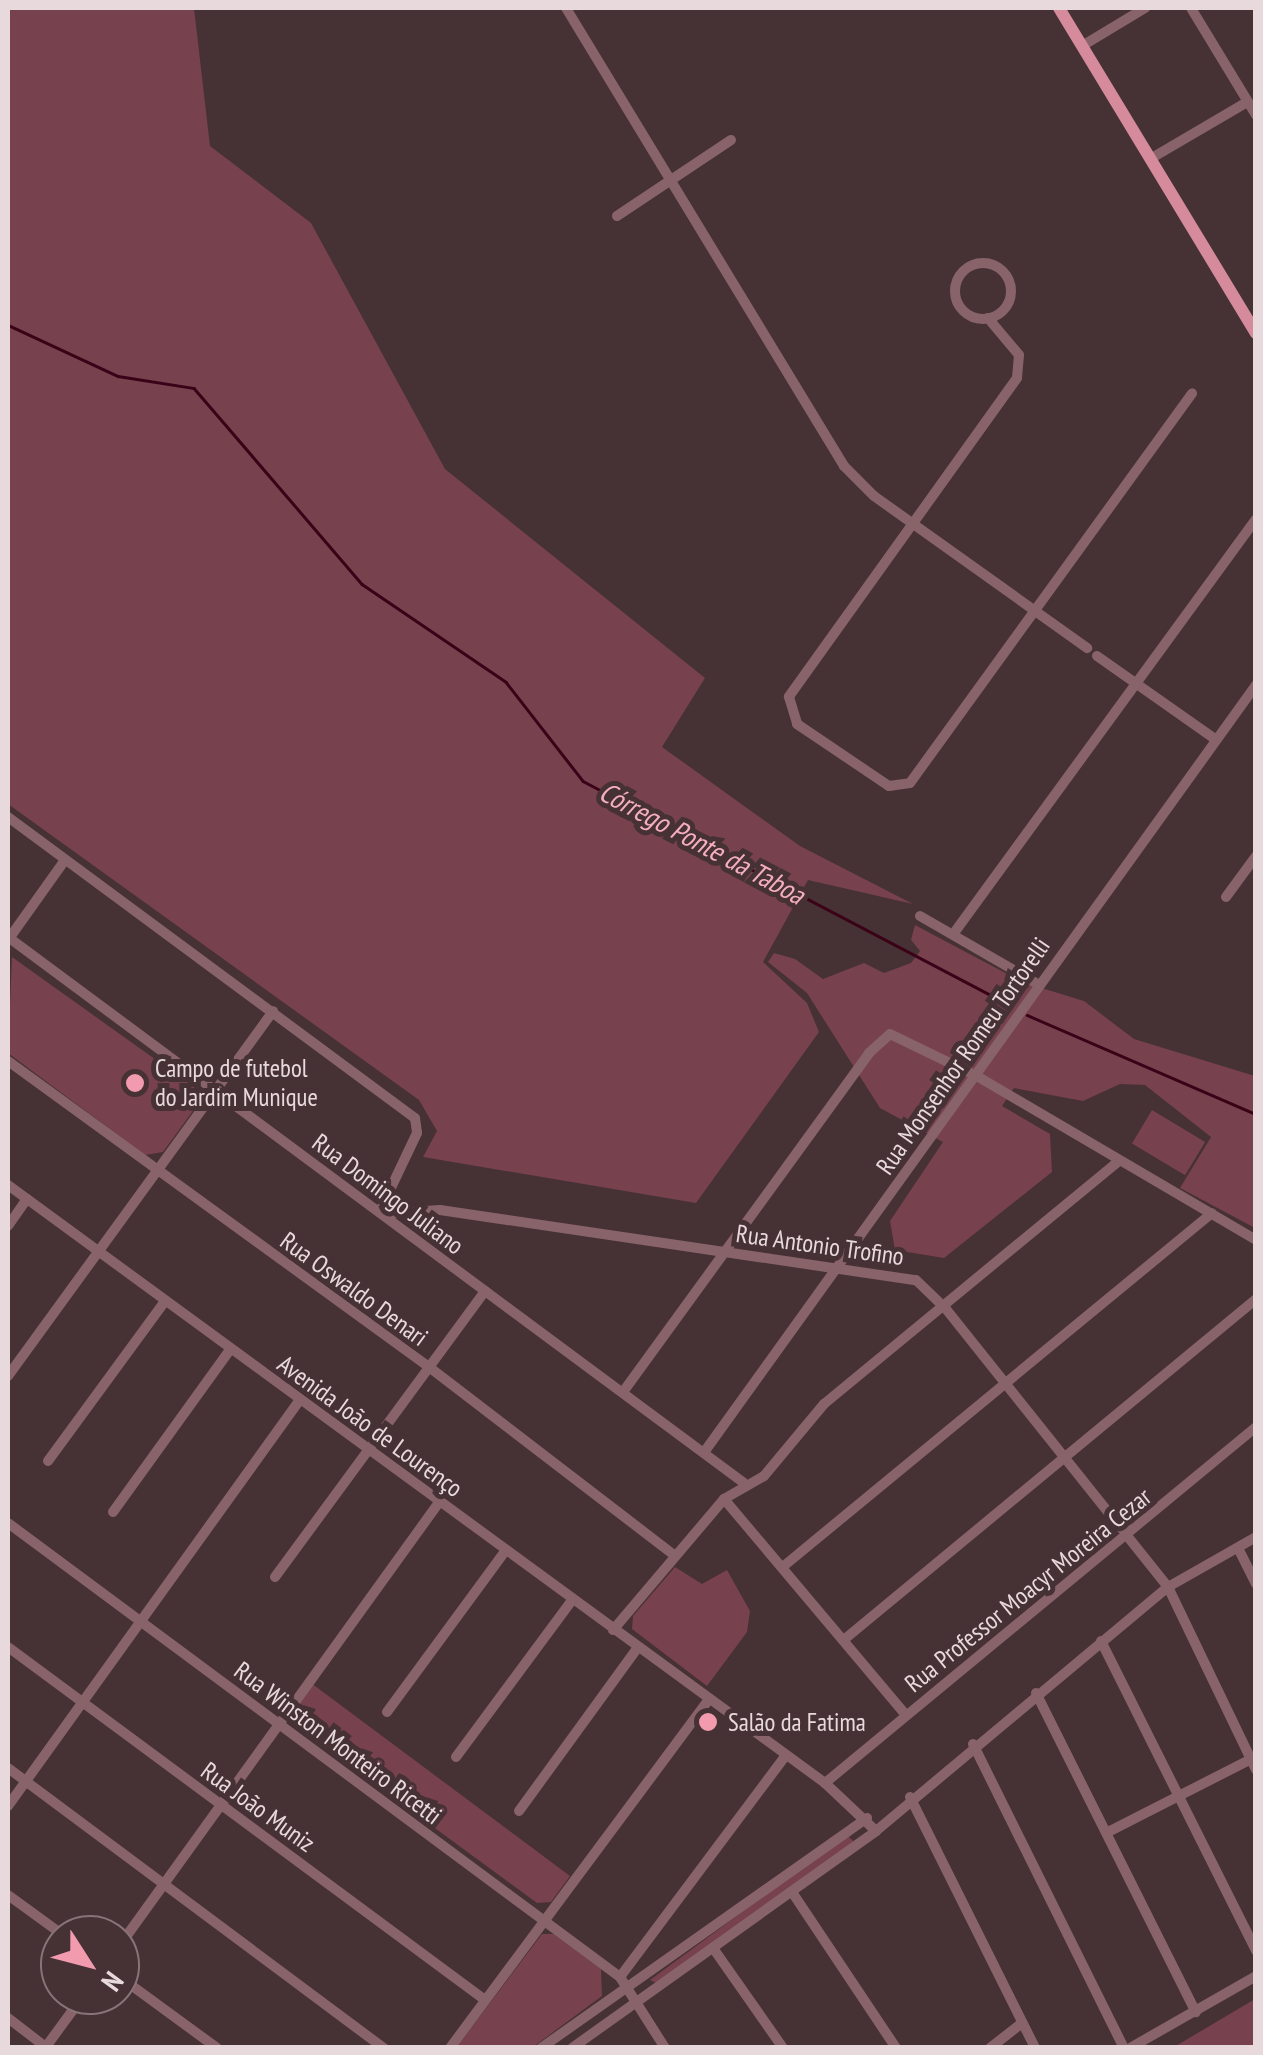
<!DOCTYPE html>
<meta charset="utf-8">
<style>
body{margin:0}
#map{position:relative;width:1263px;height:2055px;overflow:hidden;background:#463135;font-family:"PT Sans Narrow",sans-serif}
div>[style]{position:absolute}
.green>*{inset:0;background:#77414e;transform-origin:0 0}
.stream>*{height:2.5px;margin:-1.25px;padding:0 1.25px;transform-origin:1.25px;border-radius:1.25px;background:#3b0217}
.minor>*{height:10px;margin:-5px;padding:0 5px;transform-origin:5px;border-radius:5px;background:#88636a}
.minor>.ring{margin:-5px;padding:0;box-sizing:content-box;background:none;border:10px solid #88636a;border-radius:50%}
.major>*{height:12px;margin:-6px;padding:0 6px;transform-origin:6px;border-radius:6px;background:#d68b9c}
.dots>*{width:28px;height:28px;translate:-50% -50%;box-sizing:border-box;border:5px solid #463135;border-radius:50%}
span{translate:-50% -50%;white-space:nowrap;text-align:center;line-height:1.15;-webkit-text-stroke:10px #463135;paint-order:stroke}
.street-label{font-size:25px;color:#e8d9dc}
.poi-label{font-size:25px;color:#e8d9dc}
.left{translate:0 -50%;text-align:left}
.water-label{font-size:28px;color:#f4aebd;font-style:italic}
.frame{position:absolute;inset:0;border:10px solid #e8d9dc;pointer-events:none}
.north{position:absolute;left:40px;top:1915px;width:100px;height:100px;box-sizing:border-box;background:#463135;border:2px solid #877478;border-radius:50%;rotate:126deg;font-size:28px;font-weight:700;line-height:40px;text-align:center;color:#e8d9dc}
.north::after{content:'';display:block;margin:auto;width:35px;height:45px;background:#f29aae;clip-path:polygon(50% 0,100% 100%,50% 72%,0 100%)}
</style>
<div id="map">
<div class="green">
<div style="clip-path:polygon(8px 8px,194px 8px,210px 146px,311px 223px,445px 469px,705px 678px,662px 747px,800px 846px,913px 904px,808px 880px,763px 962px,807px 1003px,819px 1032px,696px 1203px,423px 1157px,437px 1131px,419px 1100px,8px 804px)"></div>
<div style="clip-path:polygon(915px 925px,1022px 982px,1084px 1001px,1134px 1039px,1255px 1076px,1255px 1228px,1180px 1188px,1211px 1137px,1145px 1085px,1120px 1084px,1083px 1101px,1014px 1088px,1002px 1106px,1050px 1134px,1052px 1172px,944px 1258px,895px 1250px,890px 1221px,943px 1142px,880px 1108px,807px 993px,768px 962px,774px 953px,795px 959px,823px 979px,864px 963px,884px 973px,911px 963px,920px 951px,911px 940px)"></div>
<div style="clip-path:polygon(12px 957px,194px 1087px,198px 1104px,163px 1152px,145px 1155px,8px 1053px)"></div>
<div style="left:1152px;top:1110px;width:62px;height:39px;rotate:31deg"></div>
<div style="clip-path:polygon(675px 1567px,702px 1584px,727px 1570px,750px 1611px,747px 1632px,707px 1686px,632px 1629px,633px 1616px)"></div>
<div style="clip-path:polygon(311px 1683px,570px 1876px,551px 1902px,537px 1903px,293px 1724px,290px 1714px)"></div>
<div style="clip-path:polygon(847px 1835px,854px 1842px,656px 1983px,650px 1980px)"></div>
<div style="clip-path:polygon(542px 1934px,554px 1934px,601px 1969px,602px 1996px,533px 2047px,456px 2048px)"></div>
<div style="clip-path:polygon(1255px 1999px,1255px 2047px,1174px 2047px)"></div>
</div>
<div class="stream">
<div style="left:8px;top:325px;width:121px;rotate:24.9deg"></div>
<div style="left:118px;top:376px;width:77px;rotate:9deg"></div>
<div style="left:194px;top:388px;width:258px;rotate:49.4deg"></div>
<div style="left:362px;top:584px;width:174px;rotate:34.2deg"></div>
<div style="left:506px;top:682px;width:125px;rotate:52.1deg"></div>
<div style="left:583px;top:781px;width:484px;rotate:27.7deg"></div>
<div style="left:1027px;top:1015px;width:249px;rotate:23.4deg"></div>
</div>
<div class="minor">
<div style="left:566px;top:8px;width:536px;rotate:58.74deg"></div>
<div style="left:844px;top:466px;width:42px;rotate:45deg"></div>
<div style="left:874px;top:496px;width:262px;rotate:35.5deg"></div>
<div style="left:1191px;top:8px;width:125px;rotate:58.7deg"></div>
<div style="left:1082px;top:46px;width:74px;rotate:-31.1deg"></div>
<div style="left:1150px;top:159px;width:113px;rotate:-30.4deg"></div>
<div style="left:617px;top:216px;width:137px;rotate:-33.7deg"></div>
<div class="ring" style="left:955px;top:263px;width:46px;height:46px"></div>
<div style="left:988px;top:318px;width:48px;rotate:50deg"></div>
<div style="left:1019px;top:355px;width:23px;rotate:95deg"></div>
<div style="left:1017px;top:378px;width:392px;rotate:125.6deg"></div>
<div style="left:789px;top:697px;width:28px;rotate:73deg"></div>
<div style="left:797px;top:724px;width:111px;rotate:34deg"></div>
<div style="left:889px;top:786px;width:21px;rotate:-8deg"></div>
<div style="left:910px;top:783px;width:481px;rotate:-54.1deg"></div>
<div style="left:1097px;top:656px;width:144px;rotate:35.1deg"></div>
<div style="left:8px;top:817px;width:506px;rotate:36.49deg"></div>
<div style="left:415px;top:1118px;width:15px;rotate:82deg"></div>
<div style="left:417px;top:1133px;width:86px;rotate:115.4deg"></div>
<div style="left:1226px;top:897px;width:51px;rotate:-53.8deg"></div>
<div style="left:920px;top:916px;width:136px;rotate:30deg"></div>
<div style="left:954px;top:933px;width:512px;rotate:-53.89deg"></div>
<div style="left:8px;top:937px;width:916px;rotate:36.57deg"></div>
<div style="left:8px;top:940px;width:98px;rotate:-54.5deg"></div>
<div style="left:8px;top:1061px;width:520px;rotate:36.01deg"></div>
<div style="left:429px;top:1367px;width:309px;rotate:37.5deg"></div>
<div style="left:8px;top:1185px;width:1012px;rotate:36.2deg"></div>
<div style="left:825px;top:1783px;width:70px;rotate:43.3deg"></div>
<div style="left:876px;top:1831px;width:381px;rotate:-39.9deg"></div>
<div style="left:1168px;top:1587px;width:101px;rotate:-29.6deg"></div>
<div style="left:383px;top:1214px;width:57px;rotate:-4deg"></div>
<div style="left:440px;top:1210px;width:481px;rotate:8.4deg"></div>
<div style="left:916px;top:1280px;width:42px;rotate:44deg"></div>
<div style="left:946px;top:1309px;width:356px;rotate:51.4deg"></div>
<div style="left:1168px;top:1587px;width:203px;rotate:64.3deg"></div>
<div style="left:8px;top:1226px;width:33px;rotate:-55deg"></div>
<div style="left:8px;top:1376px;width:451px;rotate:-54deg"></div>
<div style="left:623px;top:1392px;width:419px;rotate:-54deg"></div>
<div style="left:869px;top:1053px;width:28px;rotate:-42deg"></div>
<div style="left:890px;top:1034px;width:94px;rotate:25.8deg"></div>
<div style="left:975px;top:1075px;width:326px;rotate:30.4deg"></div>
<div style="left:705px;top:1451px;width:944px;rotate:-54.27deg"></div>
<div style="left:48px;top:1461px;width:198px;rotate:-53.8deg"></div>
<div style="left:724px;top:1499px;width:282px;rotate:49.9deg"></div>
<div style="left:113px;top:1512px;width:200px;rotate:-54.2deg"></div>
<div style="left:8px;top:1523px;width:762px;rotate:36.57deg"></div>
<div style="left:620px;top:1977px;width:84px;rotate:57.6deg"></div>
<div style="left:1238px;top:1548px;width:40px;rotate:63.4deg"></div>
<div style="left:785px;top:1565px;width:553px;rotate:-39.5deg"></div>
<div style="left:275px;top:1577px;width:355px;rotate:-53.7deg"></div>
<div style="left:613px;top:1630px;width:172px;rotate:-49.7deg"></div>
<div style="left:724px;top:1499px;width:46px;rotate:-29.9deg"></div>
<div style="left:764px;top:1476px;width:94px;rotate:-50.2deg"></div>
<div style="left:824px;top:1404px;width:382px;rotate:-39.5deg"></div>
<div style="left:846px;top:1638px;width:532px;rotate:-39.58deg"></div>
<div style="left:1101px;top:1641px;width:347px;rotate:63.4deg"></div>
<div style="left:8px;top:1647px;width:593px;rotate:36.5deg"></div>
<div style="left:1036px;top:1693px;width:357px;rotate:63.4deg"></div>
<div style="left:387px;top:1712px;width:201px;rotate:-53.7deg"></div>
<div style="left:973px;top:1744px;width:339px;rotate:63.6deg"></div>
<div style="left:456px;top:1757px;width:195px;rotate:-53.5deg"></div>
<div style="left:8px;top:1768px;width:469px;rotate:36.7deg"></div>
<div style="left:825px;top:1783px;width:559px;rotate:-39.56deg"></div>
<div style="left:910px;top:1797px;width:280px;rotate:63.5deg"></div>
<div style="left:8px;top:1806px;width:499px;rotate:-54.3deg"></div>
<div style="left:519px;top:1811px;width:203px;rotate:-54deg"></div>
<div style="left:1110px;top:1831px;width:163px;rotate:-27deg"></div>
<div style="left:792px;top:1892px;width:187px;rotate:56.3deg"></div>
<div style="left:8px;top:1895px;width:68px;rotate:36deg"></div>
<div style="left:120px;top:1945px;width:547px;rotate:-54.22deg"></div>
<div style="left:713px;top:1948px;width:122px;rotate:55deg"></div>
<div style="left:120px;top:1977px;width:120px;rotate:36.2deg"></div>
<div style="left:620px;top:1977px;width:277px;rotate:-53.2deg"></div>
<div style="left:8px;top:2018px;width:49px;rotate:37.6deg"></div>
<div style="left:45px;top:2048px;width:66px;rotate:-53.7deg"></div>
<div style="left:450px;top:2048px;width:435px;rotate:-53.4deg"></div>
<div style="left:541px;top:2048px;width:399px;rotate:-35.2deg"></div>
<div style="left:572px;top:2048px;width:374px;rotate:-35.5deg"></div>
<div style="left:990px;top:2048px;width:41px;rotate:-38deg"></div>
<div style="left:1130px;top:2048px;width:145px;rotate:-29.7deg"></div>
</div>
<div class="major">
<div style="left:1059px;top:8px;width:380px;rotate:58.8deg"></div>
</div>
<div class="dots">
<div style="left:135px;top:1083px;background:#f29aae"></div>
<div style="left:708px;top:1722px;background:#f29aae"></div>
</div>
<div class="street-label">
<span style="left:963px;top:1056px;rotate:-55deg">Rua Monsenhor Romeu Tortorelli</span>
<span style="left:388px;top:1194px;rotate:37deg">Rua Domingo Juliano</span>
<span style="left:820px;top:1245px;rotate:8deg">Rua Antonio Trofino</span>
<span style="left:354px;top:1289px;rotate:36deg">Rua Oswaldo Denari</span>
<span style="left:370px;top:1426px;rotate:36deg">Avenida João de Lourenço</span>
<span style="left:1028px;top:1590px;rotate:-39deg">Rua Professor Moacyr Moreira Cezar</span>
<span style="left:338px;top:1743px;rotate:37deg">Rua Winston Monteiro Ricetti</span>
<span style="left:258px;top:1807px;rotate:36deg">Rua João Muniz</span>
</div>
<div class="poi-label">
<span class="left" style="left:155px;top:1083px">Campo de futebol<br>do Jardim Munique</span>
<span class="left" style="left:728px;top:1722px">Salão da Fatima</span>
</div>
<div class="water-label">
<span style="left:702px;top:843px;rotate:28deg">Córrego Ponte da Taboa</span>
</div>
<div class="frame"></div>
<div class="north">N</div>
</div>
